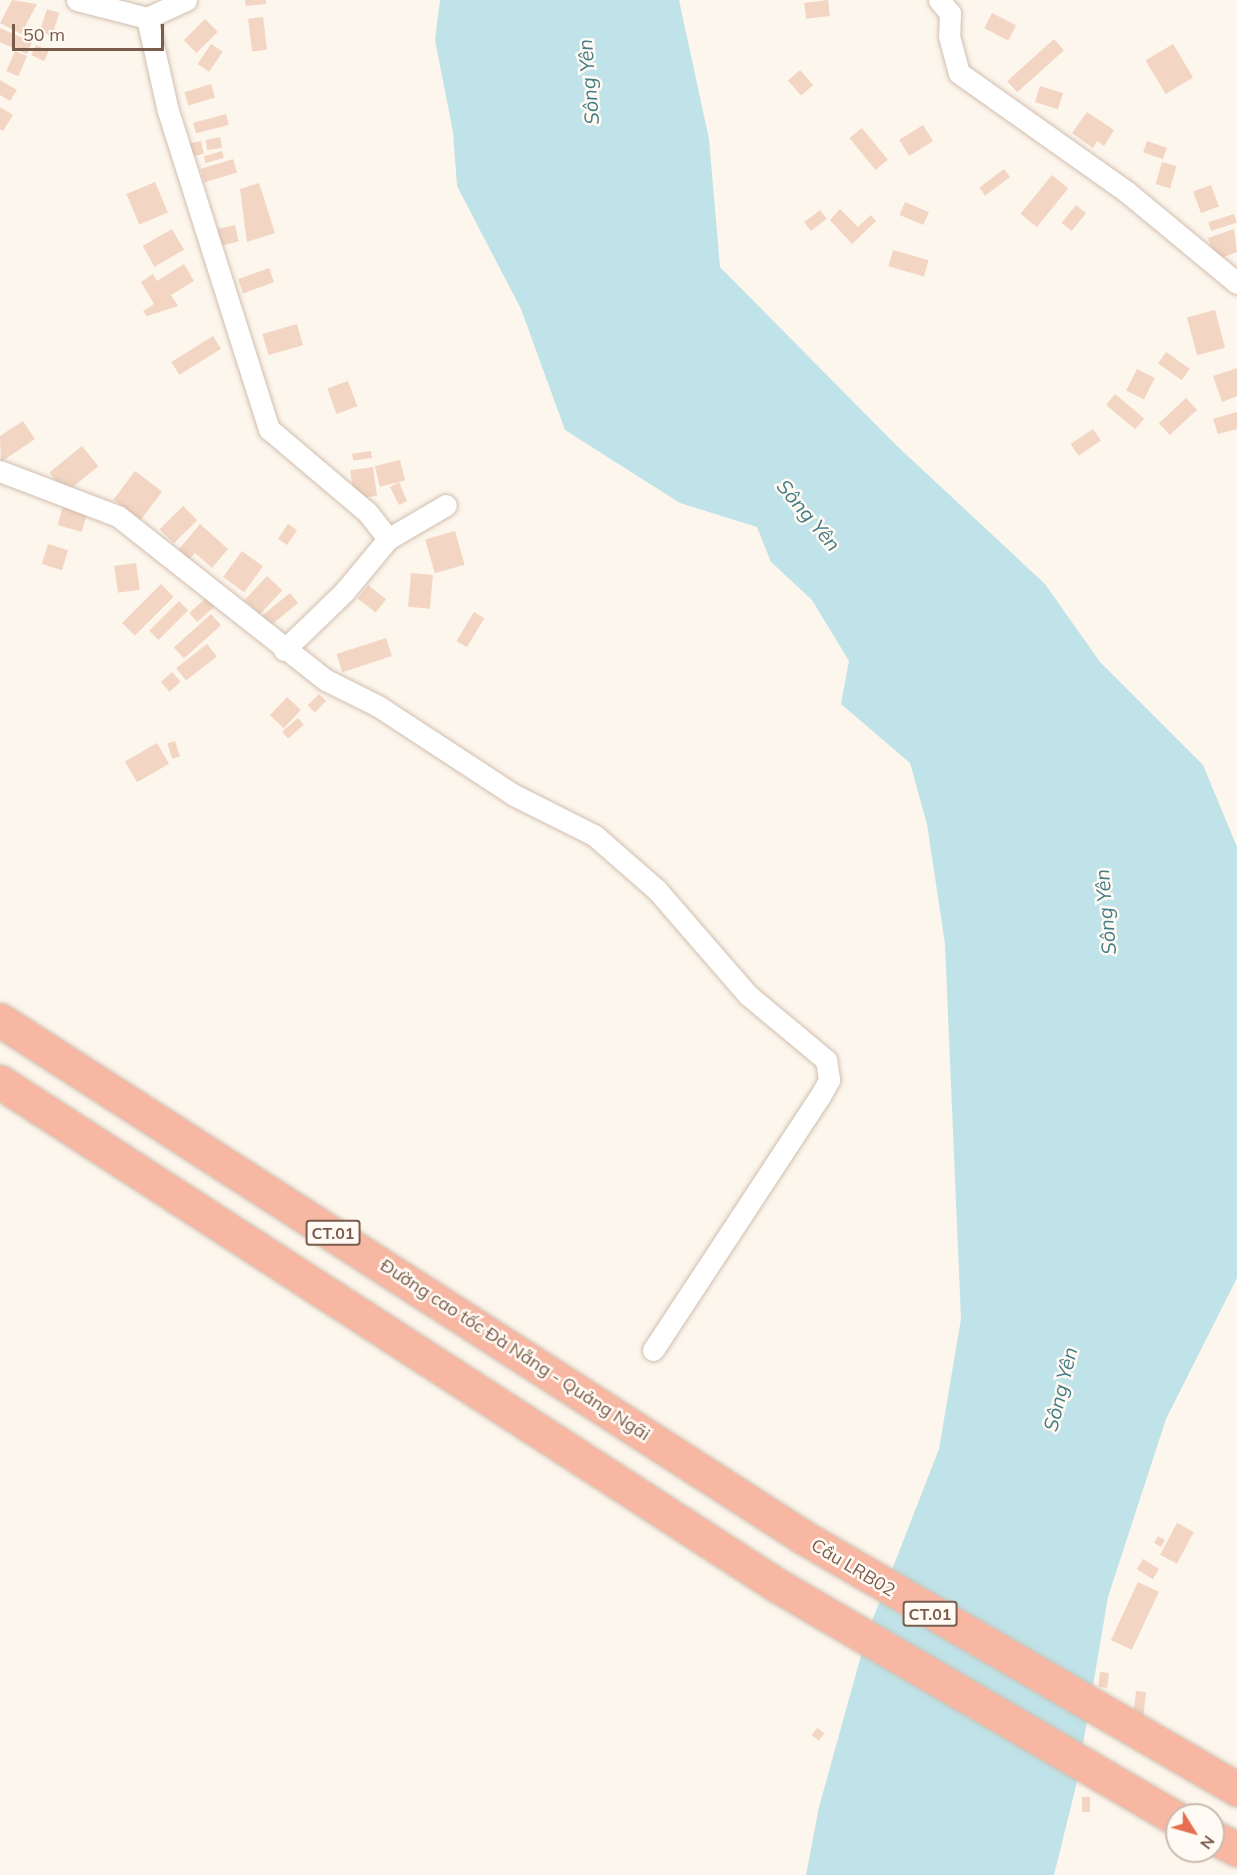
<!DOCTYPE html>
<meta charset="utf-8">
<style>
body{margin:0}
#map{position:relative;width:1237px;height:1875px;overflow:hidden;background:#fdf6ec;font-family:Mulish,sans-serif}
div>[style]{position:absolute}
.water>*{inset:0;background:#bfe3e8}
.building>*{inset:0;background:#f3d5c3;transform-origin:0 0}
.roads{filter:drop-shadow(0 0 2px #d1beb0) drop-shadow(0 0 2px #d1beb0)}
.minor>*{height:21px;margin:-10.5px;padding:0 10.5px;transform-origin:10.5px;border-radius:10.5px;background:#fff}
.motorway>*{height:33px;margin:-16.5px;padding:0 16.5px;transform-origin:16.5px;border-radius:16.5px;background:#f7b7a3}
span{translate:-50% -50%;white-space:nowrap;text-align:center;line-height:1.15;-webkit-text-stroke:5px #fffaf3;paint-order:stroke}
.shield-label span{padding:2px 4px;background:#fffaf3;border:2px solid;border-radius:4px;-webkit-text-stroke-width:0}
.shield-label{font-size:16px;color:#7a5c4d;font-weight:700}
.street-label{font-size:18px;color:#7a5c4d}
.water-label{font-size:20px;color:#437c86;font-style:italic}
.north{position:absolute;left:1165px;top:1803px;width:60px;height:60px;box-sizing:border-box;background:#fffaf3;border:2px solid #cabbb1;border-radius:50%;rotate:127deg;font-size:16px;font-weight:700;line-height:24px;text-align:center;color:#7a5c4d}
.north::after{content:'';display:block;margin:auto;width:21px;height:27px;background:#e76f51;clip-path:polygon(50% 0,100% 100%,50% 72%,0 100%)}
.scale{position:absolute;left:12px;top:24px;width:152px;height:27px;box-sizing:border-box;border:3px solid #7a5c4d;border-top:0;padding-left:8px;font-size:18px;line-height:21px;white-space:nowrap;color:#7a5c4d;-webkit-text-stroke:4px #fffaf3;paint-order:stroke}
</style>
<div id="map">
<div class="water">
<div style="clip-path:polygon(440px 0,679px 0,709px 139px,720px 267px,896px 445px,1045px 584px,1100px 662px,1203px 765px,1237px 847px,1237px 1278px,1166px 1419px,1108px 1597px,1076px 1786px,1054px 1875px,806px 1875px,819px 1807px,867px 1634px,939px 1449px,961px 1319px,945px 944px,927px 824px,910px 763px,841px 704px,849px 661px,812px 600px,771px 562px,757px 527px,680px 503px,565px 430px,521px 309px,457px 186px,453px 132px,435px 40px)"></div>
</div>
<div class="building">
<div style="clip-path:polygon(12px 0,37px 4px,21px 34px,0 23px)"></div>
<div style="clip-path:polygon(245px 0,266px 0,266px 4px,246px 6px)"></div>
<div style="left:828px;top:0;width:16px;height:24px;rotate:83deg"></div>
<div style="left:47px;top:9px;width:13px;height:24px;rotate:18deg"></div>
<div style="left:992px;top:13px;width:27px;height:17px;rotate:27deg"></div>
<div style="left:263px;top:17px;width:33px;height:15px;rotate:83deg"></div>
<div style="left:205px;top:19px;width:18px;height:30px;rotate:45deg"></div>
<div style="clip-path:polygon(0 28px,32px 42px,27px 54px,0 42px)"></div>
<div style="left:1054px;top:39px;width:15px;height:63px;rotate:48deg"></div>
<div style="left:211px;top:44px;width:14px;height:24px;rotate:34deg"></div>
<div style="left:1173px;top:44px;width:39px;height:32px;rotate:59deg"></div>
<div style="left:36px;top:45px;width:14px;height:11px;rotate:25deg"></div>
<div style="left:15px;top:51px;width:13px;height:22px;rotate:23deg"></div>
<div style="left:800px;top:70px;width:20px;height:16px;rotate:49deg"></div>
<div style="clip-path:polygon(0 80px,17px 90px,10px 101px,0 95px)"></div>
<div style="left:211px;top:84px;width:14px;height:28px;rotate:73deg"></div>
<div style="left:1040px;top:86px;width:24px;height:17px;rotate:17deg"></div>
<div style="clip-path:polygon(0 107px,13px 115px,3px 131px,0 129px)"></div>
<div style="clip-path:polygon(1087px 112px,1114px 130px,1104px 146px,1097px 141px,1093px 148px,1072px 133px)"></div>
<div style="left:226px;top:114px;width:11px;height:34px;rotate:75deg"></div>
<div style="left:923px;top:125px;width:19px;height:28px;rotate:58deg"></div>
<div style="left:862px;top:128px;width:41px;height:16px;rotate:51deg"></div>
<div style="clip-path:polygon(220px 137px,222px 148px,207px 150px,206px 140px)"></div>
<div style="left:201px;top:141px;width:13px;height:16px;rotate:77deg"></div>
<div style="left:1147px;top:141px;width:21px;height:12px;rotate:19deg"></div>
<div style="left:222px;top:151px;width:7px;height:19px;rotate:74deg"></div>
<div style="left:233px;top:159px;width:14px;height:34px;rotate:73deg"></div>
<div style="left:1162px;top:162px;width:15px;height:23px;rotate:16deg"></div>
<div style="left:1004px;top:169px;width:10px;height:31px;rotate:53deg"></div>
<div style="left:1052px;top:175px;width:21px;height:50px;rotate:39deg"></div>
<div style="left:155px;top:182px;width:33px;height:31px;rotate:67deg"></div>
<div style="clip-path:polygon(259px 183px,275px 233px,247px 242px,240px 189px)"></div>
<div style="left:1211px;top:185px;width:23px;height:19px;rotate:70deg"></div>
<div style="left:905px;top:202px;width:26px;height:14px;rotate:23deg"></div>
<div style="left:1076px;top:205px;width:13px;height:23px;rotate:39deg"></div>
<div style="clip-path:polygon(840px 209px,858px 227px,871px 215px,876px 221px,852px 244px,830px 220px)"></div>
<div style="left:820px;top:210px;width:11px;height:20px;rotate:52deg"></div>
<div style="left:1234px;top:214px;width:9px;height:27px;rotate:72deg"></div>
<div style="left:235px;top:225px;width:17px;height:26px;rotate:77deg"></div>
<div style="left:172px;top:229px;width:24px;height:34px;rotate:60deg"></div>
<div style="clip-path:polygon(1234px 229px,1237px 252px,1216px 260px,1208px 238px)"></div>
<div style="left:893px;top:250px;width:37px;height:17px;rotate:16deg"></div>
<div style="clip-path:polygon(184px 264px,194px 281px,171px 295px,178px 306px,147px 316px,143px 311px,154px 304px,141px 282px,153px 274px,157px 281px)"></div>
<div style="left:269px;top:268px;width:15px;height:33px;rotate:70deg"></div>
<div style="left:1215px;top:310px;width:39px;height:29px;rotate:75deg"></div>
<div style="left:297px;top:324px;width:22px;height:36px;rotate:74deg"></div>
<div style="left:213px;top:336px;width:15px;height:49px;rotate:58deg"></div>
<div style="left:1166px;top:352px;width:29px;height:14px;rotate:35deg"></div>
<div style="clip-path:polygon(1237px 368px,1237px 396px,1222px 402px,1213px 376px)"></div>
<div style="left:1137px;top:369px;width:20px;height:24px;rotate:27deg"></div>
<div style="left:348px;top:381px;width:27px;height:22px;rotate:70deg"></div>
<div style="left:1115px;top:394px;width:38px;height:14px;rotate:40deg"></div>
<div style="left:1186px;top:398px;width:16px;height:37px;rotate:47deg"></div>
<div style="clip-path:polygon(1237px 412px,1237px 429px,1218px 434px,1213px 419px)"></div>
<div style="clip-path:polygon(23px 421px,35px 439px,1px 462px,0 436px)"></div>
<div style="left:1093px;top:429px;width:14px;height:27px;rotate:56deg"></div>
<div style="left:82px;top:446px;width:26px;height:42px;rotate:51deg"></div>
<div style="left:371px;top:451px;width:7px;height:19px;rotate:82deg"></div>
<div style="left:400px;top:460px;width:21px;height:26px;rotate:76deg"></div>
<div style="left:373px;top:467px;width:29px;height:23px;rotate:82deg"></div>
<div style="left:135px;top:471px;width:34px;height:36px;rotate:37deg"></div>
<div style="clip-path:polygon(399px 482px,407px 501px,399px 505px,390px 487px)"></div>
<div style="left:64px;top:503px;width:25px;height:23px;rotate:16deg"></div>
<div style="left:183px;top:506px;width:20px;height:33px;rotate:45deg"></div>
<div style="clip-path:polygon(200px 524px,228px 549px,212px 568px,195px 553px,186px 563px,175px 554px)"></div>
<div style="left:288px;top:524px;width:11px;height:18px;rotate:34deg"></div>
<div style="left:455px;top:531px;width:35px;height:31px;rotate:74deg"></div>
<div style="left:48px;top:544px;width:21px;height:21px;rotate:17deg"></div>
<div style="left:242px;top:551px;width:26px;height:32px;rotate:36deg"></div>
<div style="left:136px;top:563px;width:27px;height:22px;rotate:82deg"></div>
<div style="left:411px;top:573px;width:22px;height:34px;rotate:5deg"></div>
<div style="left:267px;top:576px;width:21px;height:33px;rotate:43deg"></div>
<div style="left:161px;top:584px;width:18px;height:55px;rotate:45deg"></div>
<div style="left:368px;top:585px;width:23px;height:17px;rotate:38deg"></div>
<div style="left:290px;top:593px;width:13px;height:36px;rotate:51deg"></div>
<div style="left:207px;top:597px;width:12px;height:24px;rotate:48deg"></div>
<div style="left:179px;top:601px;width:13px;height:42px;rotate:45deg"></div>
<div style="left:474px;top:612px;width:12px;height:34px;rotate:31deg"></div>
<div style="left:211px;top:614px;width:15px;height:50px;rotate:48deg"></div>
<div style="left:386px;top:638px;width:19px;height:52px;rotate:72deg"></div>
<div style="left:207px;top:644px;width:16px;height:39px;rotate:52deg"></div>
<div style="left:172px;top:672px;width:13px;height:15px;rotate:48deg"></div>
<div style="left:319px;top:694px;width:10px;height:16px;rotate:45deg"></div>
<div style="left:287px;top:697px;width:19px;height:25px;rotate:43deg"></div>
<div style="left:298px;top:718px;width:9px;height:21px;rotate:49deg"></div>
<div style="left:175px;top:741px;width:16px;height:8px;rotate:72deg"></div>
<div style="left:157px;top:743px;width:24px;height:37px;rotate:60deg"></div>
<div style="left:1177px;top:1523px;width:19px;height:36px;rotate:28deg"></div>
<div style="left:1158px;top:1536px;width:8px;height:8px;rotate:30deg"></div>
<div style="left:1143px;top:1559px;width:19px;height:12px;rotate:32deg"></div>
<div style="left:1138px;top:1582px;width:23px;height:64px;rotate:25deg"></div>
<div style="left:1100px;top:1672px;width:9px;height:15px;rotate:6deg"></div>
<div style="left:1136px;top:1691px;width:10px;height:23px;rotate:6deg"></div>
<div style="left:817px;top:1728px;width:9px;height:9px;rotate:36deg"></div>
<div style="left:1082px;top:1797px;width:8px;height:15px"></div>
</div>
<div class="roads">
<div class="minor">
<div style="left:77px;top:0;width:72px;rotate:14.4deg"></div>
<div style="left:186px;top:0;width:43px;rotate:155.2deg"></div>
<div style="left:147px;top:18px;width:95px;rotate:77.3deg"></div>
<div style="left:168px;top:111px;width:334px;rotate:72.4deg"></div>
<div style="left:269px;top:429px;width:130px;rotate:40.3deg"></div>
<div style="left:368px;top:513px;width:33px;rotate:52deg"></div>
<div style="left:939px;top:0;width:17px;rotate:50deg"></div>
<div style="left:950px;top:13px;width:23px;rotate:92deg"></div>
<div style="left:949px;top:36px;width:38px;rotate:75deg"></div>
<div style="left:959px;top:73px;width:206px;rotate:35.3deg"></div>
<div style="left:1127px;top:192px;width:143px;rotate:39.6deg"></div>
<div style="left:0;top:471px;width:126px;rotate:20.9deg"></div>
<div style="left:118px;top:516px;width:265px;rotate:38.3deg"></div>
<div style="left:326px;top:680px;width:58px;rotate:26.6deg"></div>
<div style="left:378px;top:706px;width:163px;rotate:33.2deg"></div>
<div style="left:514px;top:795px;width:89px;rotate:26.6deg"></div>
<div style="left:594px;top:835px;width:84px;rotate:41.1deg"></div>
<div style="left:657px;top:890px;width:139px;rotate:49.1deg"></div>
<div style="left:748px;top:995px;width:102px;rotate:39.8deg"></div>
<div style="left:826px;top:1060px;width:20px;rotate:81deg"></div>
<div style="left:829px;top:1080px;width:18px;rotate:119deg"></div>
<div style="left:820px;top:1096px;width:304px;rotate:123.3deg"></div>
<div style="left:284px;top:650px;width:83px;rotate:-44deg"></div>
<div style="left:344px;top:592px;width:69px;rotate:-50.3deg"></div>
<div style="left:388px;top:539px;width:67px;rotate:-30.4deg"></div>
</div>
<div class="motorway">
<div style="left:0;top:1020px;width:955px;rotate:32.77deg"></div>
<div style="left:803px;top:1537px;width:502px;rotate:30.14deg"></div>
<div style="left:0;top:1082px;width:923px;rotate:32.93deg"></div>
<div style="left:775px;top:1584px;width:466px;rotate:30.3deg"></div>
<div style="left:1213px;top:1837px;width:27px;rotate:27deg"></div>
</div>
</div>
<div class="shield-label">
<span style="left:333px;top:1233px">CT.01</span>
<span style="left:930px;top:1614px">CT.01</span>
</div>
<div class="street-label">
<span style="left:515px;top:1350px;rotate:33deg">Đường cao tốc Đà Nẵng - Quảng Ngãi</span>
<span style="left:853px;top:1568px;rotate:31deg">Cầu LRB02</span>
</div>
<div class="water-label">
<span style="left:588px;top:82px;rotate:-95deg">Sông Yên</span>
<span style="left:809px;top:515px;rotate:50deg">Sông Yên</span>
<span style="left:1105px;top:912px;rotate:-95deg">Sông Yên</span>
<span style="left:1060px;top:1389px;rotate:-76deg">Sông Yên</span>
</div>
<div class="north">N</div>
<div class="scale">50 m</div>
</div>
